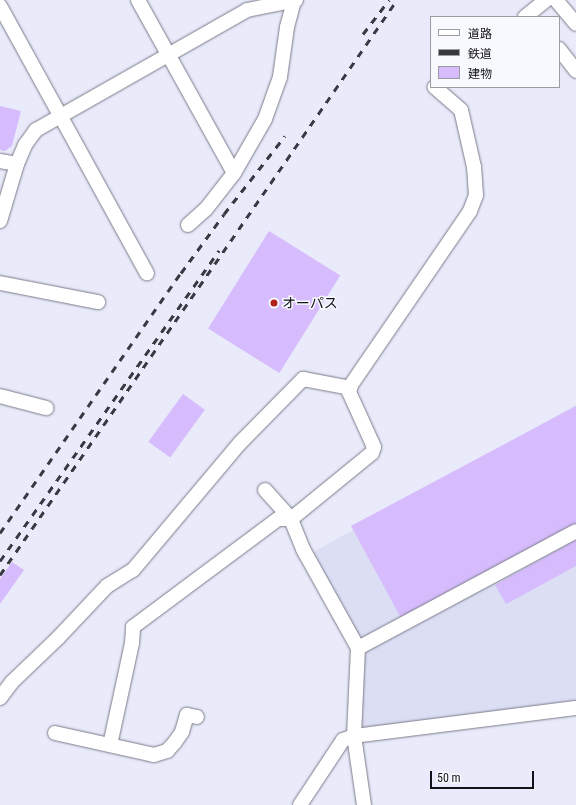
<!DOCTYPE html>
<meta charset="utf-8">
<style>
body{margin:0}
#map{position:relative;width:576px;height:805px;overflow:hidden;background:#e9eafa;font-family:"Roboto Condensed","Noto Sans JP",sans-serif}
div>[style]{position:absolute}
.built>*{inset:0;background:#dcdef4}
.building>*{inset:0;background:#d6bcfc;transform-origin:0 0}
.roads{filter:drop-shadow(0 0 1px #7a7b89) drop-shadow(0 0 1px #7a7b89)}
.minor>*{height:14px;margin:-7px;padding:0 7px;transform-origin:7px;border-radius:7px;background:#fff}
.rail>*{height:3px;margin-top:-1.5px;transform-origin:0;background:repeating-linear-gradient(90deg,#383840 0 7px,transparent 0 14px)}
.dots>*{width:11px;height:11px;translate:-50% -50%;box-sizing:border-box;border:2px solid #f8f8ff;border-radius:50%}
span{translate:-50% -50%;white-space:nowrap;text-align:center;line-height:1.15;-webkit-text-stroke:3px #f8f8ff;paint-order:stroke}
.poi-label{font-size:14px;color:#121218}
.left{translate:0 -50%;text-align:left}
.legend{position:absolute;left:430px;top:16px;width:130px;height:72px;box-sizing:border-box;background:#f8f8ff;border:1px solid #9c9ca3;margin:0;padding:5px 7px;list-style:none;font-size:12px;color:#121218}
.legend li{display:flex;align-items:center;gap:8px;height:20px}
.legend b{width:20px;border:1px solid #9c9ca3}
.scale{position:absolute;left:430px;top:771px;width:104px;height:18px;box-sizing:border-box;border:2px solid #121218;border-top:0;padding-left:5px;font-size:12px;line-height:14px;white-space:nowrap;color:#121218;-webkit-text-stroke:3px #f8f8ff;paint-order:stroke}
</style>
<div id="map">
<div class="built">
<div style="clip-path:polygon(576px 405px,576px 526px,361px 642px,310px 554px)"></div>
<div style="clip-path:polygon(576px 537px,576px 703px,359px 729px,363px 651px)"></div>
</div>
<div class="building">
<div style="clip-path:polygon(0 106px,21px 111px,12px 146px,5px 151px,0 150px)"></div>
<div style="left:269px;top:231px;width:84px;height:115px;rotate:32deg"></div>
<div style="left:183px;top:394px;width:27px;height:59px;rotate:36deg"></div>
<div style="clip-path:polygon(576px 406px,576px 523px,401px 618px,351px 526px)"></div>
<div style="clip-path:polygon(576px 540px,576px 566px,506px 604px,495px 585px)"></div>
<div style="clip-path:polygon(12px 562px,24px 570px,0 604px,0 579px)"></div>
</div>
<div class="roads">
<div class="minor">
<div style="left:138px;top:0;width:198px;rotate:61deg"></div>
<div style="left:556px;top:0;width:31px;rotate:50deg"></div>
<div style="left:0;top:6px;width:305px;rotate:61.2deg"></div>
<div style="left:525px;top:17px;width:27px;rotate:-39deg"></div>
<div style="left:559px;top:49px;width:28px;rotate:52deg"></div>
<div style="left:0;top:161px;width:17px;rotate:10deg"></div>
<div style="left:0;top:221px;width:59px;rotate:-73.4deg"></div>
<div style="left:17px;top:164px;width:21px;rotate:-67deg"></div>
<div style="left:25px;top:145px;width:19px;rotate:-54deg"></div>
<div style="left:36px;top:130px;width:243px;rotate:-29.6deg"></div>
<div style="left:247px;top:10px;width:50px;rotate:-11.5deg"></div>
<div style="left:188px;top:225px;width:24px;rotate:-42deg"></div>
<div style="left:206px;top:209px;width:46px;rotate:-52.1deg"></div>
<div style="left:234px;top:173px;width:62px;rotate:-60.1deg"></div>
<div style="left:265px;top:119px;width:45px;rotate:-70.3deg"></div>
<div style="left:280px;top:77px;width:50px;rotate:-82deg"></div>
<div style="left:287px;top:27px;width:28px;rotate:-75deg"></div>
<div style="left:0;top:283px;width:100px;rotate:11deg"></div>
<div style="left:0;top:396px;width:48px;rotate:14.6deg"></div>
<div style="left:265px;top:490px;width:39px;rotate:48deg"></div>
<div style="left:358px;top:648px;width:247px;rotate:-28.2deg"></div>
<div style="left:0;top:698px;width:20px;rotate:-53deg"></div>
<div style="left:12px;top:682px;width:64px;rotate:-43.7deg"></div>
<div style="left:58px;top:638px;width:71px;rotate:-46.7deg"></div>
<div style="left:107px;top:586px;width:31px;rotate:-32deg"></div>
<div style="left:133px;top:570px;width:166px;rotate:-49.9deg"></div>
<div style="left:240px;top:443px;width:90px;rotate:-45.5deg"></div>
<div style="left:303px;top:379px;width:48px;rotate:10.8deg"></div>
<div style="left:55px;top:733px;width:101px;rotate:12.5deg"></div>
<div style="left:154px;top:755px;width:14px;rotate:-17deg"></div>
<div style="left:167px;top:751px;width:12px;rotate:-48deg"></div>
<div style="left:175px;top:742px;width:12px;rotate:-55deg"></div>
<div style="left:182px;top:732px;width:18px;rotate:-74deg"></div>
<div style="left:187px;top:715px;width:10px;rotate:11deg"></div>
<div style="left:110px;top:745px;width:104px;rotate:-77.8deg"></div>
<div style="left:132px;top:643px;width:16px;rotate:-86deg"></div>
<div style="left:133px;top:627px;width:181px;rotate:-36.7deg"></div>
<div style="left:278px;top:519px;width:13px"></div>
<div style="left:300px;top:805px;width:78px;rotate:-56.5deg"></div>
<div style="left:343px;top:740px;width:12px;rotate:-20deg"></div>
<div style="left:354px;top:736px;width:88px;rotate:-87.4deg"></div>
<div style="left:358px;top:648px;width:113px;rotate:-119.1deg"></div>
<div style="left:303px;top:549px;width:32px;rotate:-112deg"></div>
<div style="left:291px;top:519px;width:104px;rotate:-39.2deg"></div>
<div style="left:372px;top:453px;width:6px;rotate:-72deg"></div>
<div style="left:374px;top:447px;width:60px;rotate:-114.4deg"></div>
<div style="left:349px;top:392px;width:7px;rotate:-74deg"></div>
<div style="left:351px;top:385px;width:211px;rotate:-55.6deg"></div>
<div style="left:470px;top:211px;width:17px;rotate:-69deg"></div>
<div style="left:476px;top:195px;width:28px;rotate:-94deg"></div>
<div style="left:474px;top:167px;width:58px;rotate:-102.8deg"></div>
<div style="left:461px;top:110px;width:35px;rotate:-139deg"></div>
<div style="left:364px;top:805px;width:70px;rotate:-98.2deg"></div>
<div style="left:354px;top:736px;width:224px;rotate:-7.2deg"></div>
</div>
</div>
<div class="rail">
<div style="left:363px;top:34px;width:43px;rotate:-52.6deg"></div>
<div style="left:0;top:533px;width:317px;rotate:-55.2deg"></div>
<div style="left:181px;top:273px;width:73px;rotate:-53.9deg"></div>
<div style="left:224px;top:214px;width:99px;rotate:-52deg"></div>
<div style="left:0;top:561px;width:380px;rotate:-54.8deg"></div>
<div style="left:0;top:575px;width:699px;rotate:-55.38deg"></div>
</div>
<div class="dots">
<div style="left:274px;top:303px;background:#b1211c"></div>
</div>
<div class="poi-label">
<span class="left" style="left:282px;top:303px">オーパス</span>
</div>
<ul class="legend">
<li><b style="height:5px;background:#fff"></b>道路</li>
<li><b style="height:5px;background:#383840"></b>鉄道</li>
<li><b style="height:11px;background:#d6bcfc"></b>建物</li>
</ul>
<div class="scale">50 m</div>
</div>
